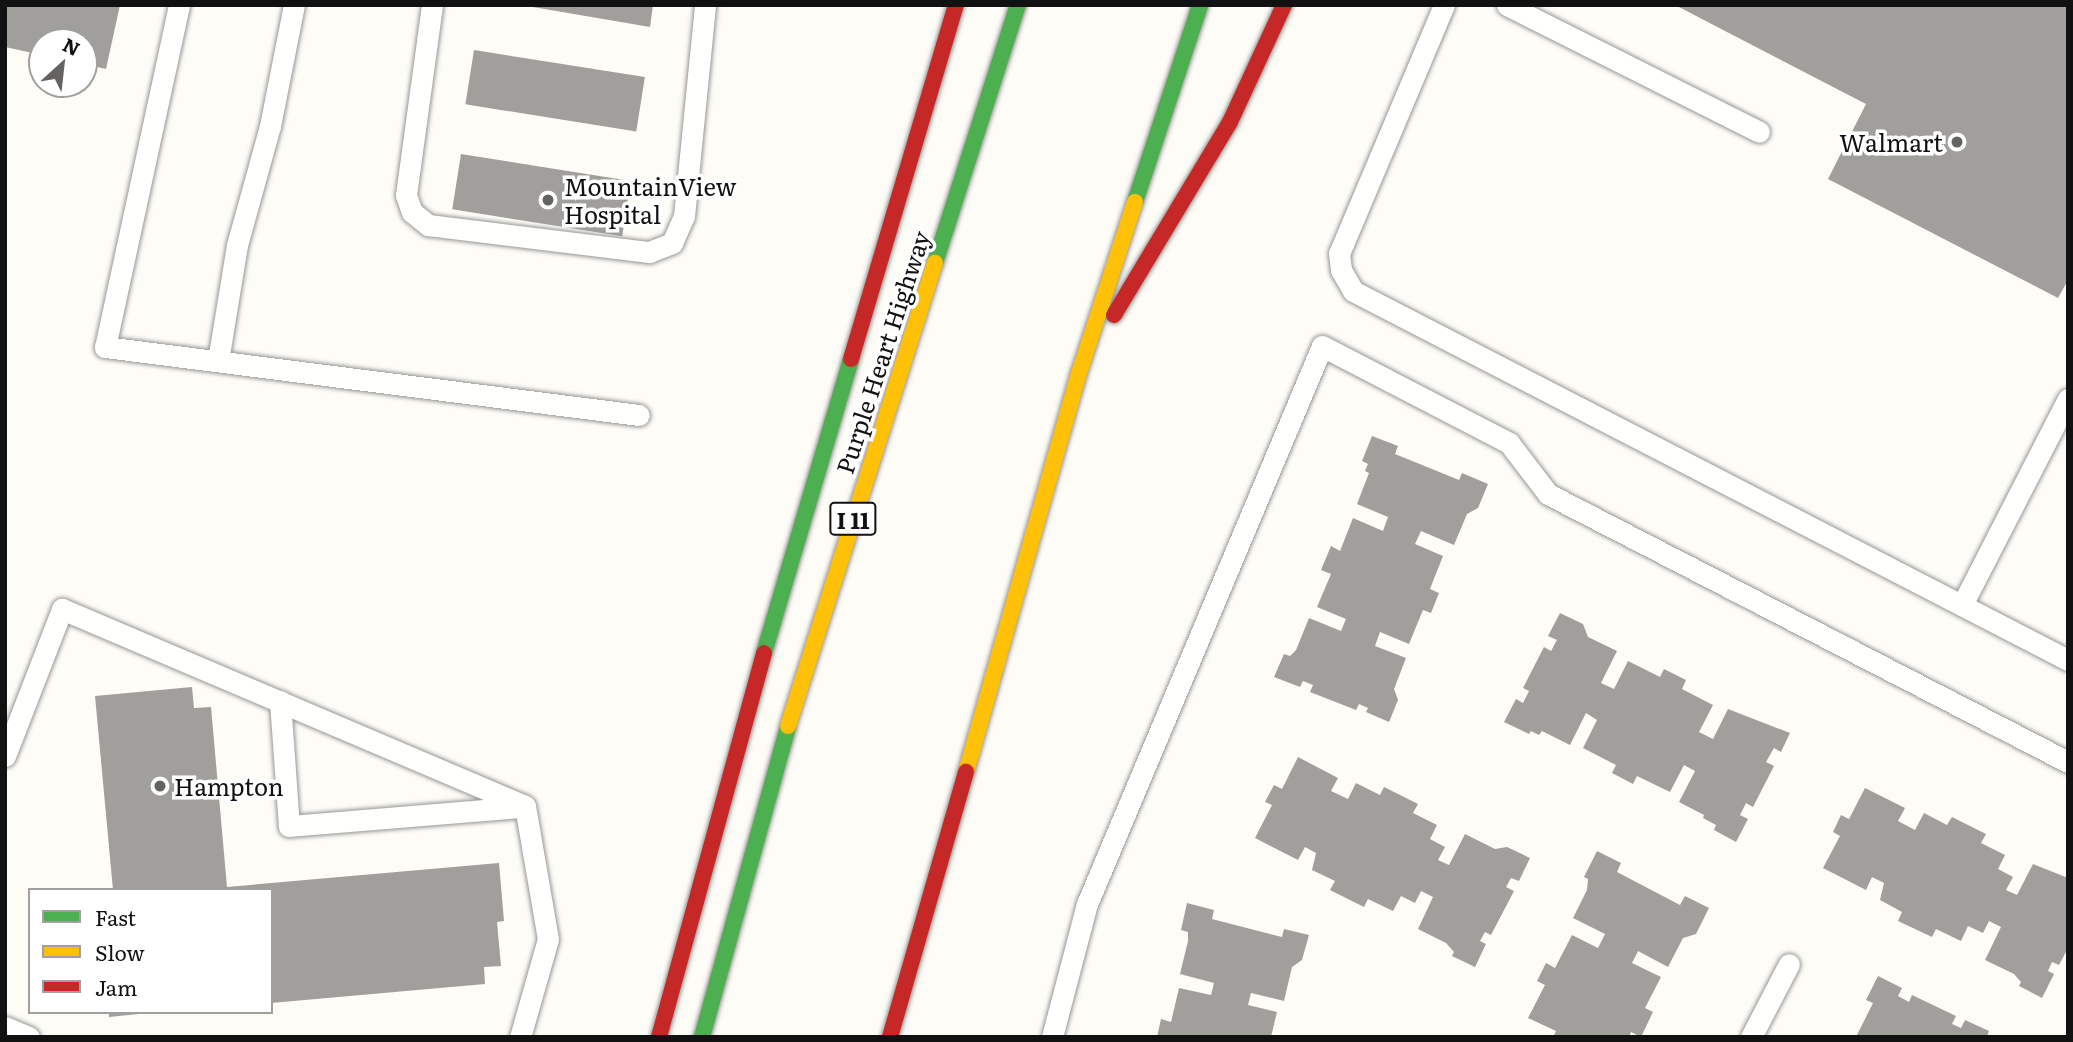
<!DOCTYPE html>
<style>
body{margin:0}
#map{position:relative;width:2073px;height:1042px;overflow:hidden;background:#fdfcf7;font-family:Literata,serif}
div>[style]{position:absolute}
.building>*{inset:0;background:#a19f9c;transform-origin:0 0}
.roads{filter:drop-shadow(0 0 2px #979795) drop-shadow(0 0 2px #979795)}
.lane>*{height:21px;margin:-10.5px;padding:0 10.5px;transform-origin:10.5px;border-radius:10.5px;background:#fffffe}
.fast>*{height:16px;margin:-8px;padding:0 8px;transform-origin:8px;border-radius:8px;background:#4caf50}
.slow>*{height:16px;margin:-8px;padding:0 8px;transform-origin:8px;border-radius:8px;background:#ffc107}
.jam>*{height:16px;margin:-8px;padding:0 8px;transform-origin:8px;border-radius:8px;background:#c62828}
.dots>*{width:19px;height:19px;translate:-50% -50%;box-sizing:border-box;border:4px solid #fff;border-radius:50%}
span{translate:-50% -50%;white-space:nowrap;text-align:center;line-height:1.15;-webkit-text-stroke:7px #fff;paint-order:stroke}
.shield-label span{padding:2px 5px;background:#fff;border:2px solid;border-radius:5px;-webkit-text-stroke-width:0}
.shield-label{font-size:23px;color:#111;font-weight:700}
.poi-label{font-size:24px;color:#111}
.right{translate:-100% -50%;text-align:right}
.left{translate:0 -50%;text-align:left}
.street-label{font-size:24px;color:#111}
.frame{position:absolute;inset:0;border:7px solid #111;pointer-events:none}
.legend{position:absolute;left:28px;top:888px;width:245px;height:126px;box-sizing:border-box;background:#fff;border:2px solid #a0a0a0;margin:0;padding:9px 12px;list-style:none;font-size:21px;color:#111}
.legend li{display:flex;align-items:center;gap:14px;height:35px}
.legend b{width:35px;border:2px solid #a0a0a0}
.north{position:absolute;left:28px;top:28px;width:70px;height:70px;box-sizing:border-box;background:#fff;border:2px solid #a0a0a0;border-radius:50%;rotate:27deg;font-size:19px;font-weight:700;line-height:28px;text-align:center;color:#111}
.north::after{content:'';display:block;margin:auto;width:24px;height:32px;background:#646362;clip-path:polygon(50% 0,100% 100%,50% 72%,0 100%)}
</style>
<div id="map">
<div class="building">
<div style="clip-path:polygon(5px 5px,120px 5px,106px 69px,84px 64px,84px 42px,42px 42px,42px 55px,5px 47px)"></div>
<div style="clip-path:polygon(521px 5px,653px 5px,650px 27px)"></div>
<div style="clip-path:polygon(1675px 5px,2068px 5px,2068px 280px,2058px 298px,1828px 179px,1866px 104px)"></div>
<div style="left:474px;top:50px;width:173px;height:55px;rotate:9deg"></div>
<div style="left:461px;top:154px;width:172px;height:56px;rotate:9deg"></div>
<div style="clip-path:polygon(1372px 436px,1398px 446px,1395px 454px,1459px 480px,1462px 473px,1488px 484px,1478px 508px,1467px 514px,1454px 545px,1421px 531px,1415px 544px,1443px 556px,1430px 589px,1439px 593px,1431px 613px,1423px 610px,1409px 644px,1380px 632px,1375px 646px,1406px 658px,1394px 689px,1398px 700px,1389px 722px,1366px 712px,1368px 708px,1359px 704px,1356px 710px,1310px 692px,1313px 685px,1303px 681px,1300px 687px,1274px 677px,1284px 654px,1290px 656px,1296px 650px,1309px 618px,1341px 631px,1346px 619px,1317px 607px,1331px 574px,1321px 570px,1331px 546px,1340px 551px,1353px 518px,1383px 531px,1388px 517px,1357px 504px,1369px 473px,1365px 471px,1368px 464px,1362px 461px)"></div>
<div style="clip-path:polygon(1560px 613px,1583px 624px,1588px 637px,1617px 651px,1601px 683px,1614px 689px,1628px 661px,1660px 677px,1664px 669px,1686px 680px,1682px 689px,1713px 705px,1699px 732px,1713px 739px,1728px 709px,1790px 733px,1781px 752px,1774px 748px,1766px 762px,1774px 766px,1753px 807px,1746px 803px,1740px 815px,1748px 819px,1736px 842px,1714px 830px,1716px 825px,1703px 818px,1704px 815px,1679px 802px,1695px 771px,1684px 765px,1670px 792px,1637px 776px,1633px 784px,1612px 773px,1616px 765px,1583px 748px,1597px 720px,1586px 713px,1570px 745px,1542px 731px,1539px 735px,1531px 731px,1529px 734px,1504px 722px,1516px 699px,1523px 703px,1529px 691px,1523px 688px,1544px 647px,1551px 651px,1557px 640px,1548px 636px)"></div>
<div style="clip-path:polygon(192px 687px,194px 708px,211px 707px,227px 887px,499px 863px,504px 921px,497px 922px,501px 966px,484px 967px,485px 984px,271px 1003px,271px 890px,113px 890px,95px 696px)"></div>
<div style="clip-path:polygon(1298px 757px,1338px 778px,1331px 791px,1348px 799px,1356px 783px,1380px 795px,1384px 787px,1418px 804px,1413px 813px,1437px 825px,1430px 839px,1445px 847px,1438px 860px,1449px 865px,1465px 834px,1495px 849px,1507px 847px,1530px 858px,1519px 881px,1511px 878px,1506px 887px,1514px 891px,1491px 935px,1485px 932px,1480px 941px,1486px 944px,1475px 967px,1452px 956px,1454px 952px,1446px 943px,1418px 929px,1433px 897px,1421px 891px,1415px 903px,1401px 896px,1393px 911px,1368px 899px,1364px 907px,1330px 890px,1335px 881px,1312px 870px,1316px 853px,1305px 847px,1298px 860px,1255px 838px,1272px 805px,1265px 802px,1274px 785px,1282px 789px)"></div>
<div style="clip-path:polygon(1865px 788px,1905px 808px,1898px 821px,1915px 830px,1924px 813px,1947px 825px,1952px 817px,1986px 834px,1981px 843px,2005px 855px,1998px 869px,2013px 877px,2006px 890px,2017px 895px,2033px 864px,2068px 878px,2068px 948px,2059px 965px,2052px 962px,2048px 971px,2054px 974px,2042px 998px,2019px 986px,2021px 982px,2014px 974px,1985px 960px,2001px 927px,1989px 921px,1983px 933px,1968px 926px,1961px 941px,1936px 929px,1932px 937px,1898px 921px,1902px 912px,1880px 900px,1884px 883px,1872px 877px,1866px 890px,1823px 868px,1840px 836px,1833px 832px,1841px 815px,1849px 819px)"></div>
<div style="clip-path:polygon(1597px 851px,1621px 863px,1617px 872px,1680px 905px,1685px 896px,1709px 908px,1696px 934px,1683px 938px,1668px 967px,1638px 951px,1632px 963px,1661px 977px,1645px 1008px,1653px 1012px,1641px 1037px,1631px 1032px,1629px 1037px,1553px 1037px,1556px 1031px,1528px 1018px,1545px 985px,1537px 981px,1546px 963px,1555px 968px,1572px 935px,1598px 948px,1605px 934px,1573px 918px,1587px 890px,1588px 879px,1584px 877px)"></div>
<div style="clip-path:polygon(1187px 903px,1214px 910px,1212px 919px,1282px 937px,1284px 929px,1309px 935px,1302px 960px,1292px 967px,1284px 1001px,1251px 993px,1248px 1005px,1277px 1012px,1271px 1037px,1157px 1037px,1161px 1019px,1171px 1022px,1179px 988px,1211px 995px,1214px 983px,1180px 974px,1188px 941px,1188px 932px,1181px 930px)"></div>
<div style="clip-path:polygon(1878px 976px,1902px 988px,1898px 996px,1909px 1002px,1912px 995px,1956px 1016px,1952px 1024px,1961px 1028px,1965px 1020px,1989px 1031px,1987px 1037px,1856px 1037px,1873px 1003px,1866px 1000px)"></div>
<div style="clip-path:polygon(109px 1012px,139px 1012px,139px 1014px,109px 1017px)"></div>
</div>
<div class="roads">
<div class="lane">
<div style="left:179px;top:5px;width:350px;rotate:102.2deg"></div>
<div style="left:105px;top:347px;width:538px;rotate:7.26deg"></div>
<div style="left:432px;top:5px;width:192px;rotate:97.8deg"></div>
<div style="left:406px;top:195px;width:18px;rotate:71deg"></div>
<div style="left:412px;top:212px;width:21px;rotate:39deg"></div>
<div style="left:428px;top:225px;width:223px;rotate:7deg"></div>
<div style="left:649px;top:252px;width:25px;rotate:-21deg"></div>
<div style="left:672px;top:243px;width:30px;rotate:-66deg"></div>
<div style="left:684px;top:216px;width:212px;rotate:-84.3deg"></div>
<div style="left:1444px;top:5px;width:269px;rotate:112.9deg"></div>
<div style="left:1339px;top:253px;width:17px;rotate:83deg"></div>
<div style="left:1341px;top:270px;width:24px;rotate:60deg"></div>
<div style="left:1353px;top:291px;width:805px;rotate:27.3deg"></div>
<div style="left:1507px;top:5px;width:282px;rotate:26.7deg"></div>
<div style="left:218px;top:361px;width:118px;rotate:-80.7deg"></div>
<div style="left:237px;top:245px;width:123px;rotate:-74.5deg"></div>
<div style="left:270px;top:126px;width:123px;rotate:-78.8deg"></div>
<div style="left:1962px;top:605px;width:232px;rotate:-62.8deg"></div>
<div style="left:280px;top:701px;width:125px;rotate:85.9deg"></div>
<div style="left:289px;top:826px;width:234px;rotate:-4.7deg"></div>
<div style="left:5px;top:756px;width:158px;rotate:-68.8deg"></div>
<div style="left:62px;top:609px;width:503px;rotate:23.05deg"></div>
<div style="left:525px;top:806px;width:135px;rotate:80.2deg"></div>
<div style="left:548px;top:939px;width:102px;rotate:105.9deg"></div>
<div style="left:5px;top:1027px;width:26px;rotate:23deg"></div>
<div style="left:1052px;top:1037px;width:138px;rotate:-75.3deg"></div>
<div style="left:1087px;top:904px;width:605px;rotate:-67.16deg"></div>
<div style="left:1322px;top:346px;width:211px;rotate:27.4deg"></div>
<div style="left:1509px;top:443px;width:64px;rotate:52.6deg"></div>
<div style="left:1548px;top:494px;width:585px;rotate:27.27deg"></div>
<div style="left:1751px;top:1037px;width:82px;rotate:-62.5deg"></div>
</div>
<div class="fast">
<div style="left:1135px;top:202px;width:207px;rotate:-71.7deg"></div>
<div style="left:935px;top:263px;width:271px;rotate:-72.2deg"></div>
<div style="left:764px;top:653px;width:307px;rotate:-73.5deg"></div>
<div style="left:702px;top:1037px;width:323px;rotate:-74.5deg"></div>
</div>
<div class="slow">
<div style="left:788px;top:726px;width:486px;rotate:-72.4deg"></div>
<div style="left:966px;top:772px;width:415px;rotate:-74.2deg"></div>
<div style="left:1079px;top:373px;width:180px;rotate:-71.9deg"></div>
</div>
<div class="jam">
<div style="left:1114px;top:315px;width:225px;rotate:-59deg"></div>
<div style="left:1230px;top:122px;width:129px;rotate:-65.2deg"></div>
<div style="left:851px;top:359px;width:369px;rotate:-73.5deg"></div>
<div style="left:659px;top:1037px;width:398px;rotate:-74.7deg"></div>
<div style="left:890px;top:1037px;width:276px;rotate:-74deg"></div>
</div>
</div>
<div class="dots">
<div style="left:1957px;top:142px;background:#646362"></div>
<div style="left:548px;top:200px;background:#646362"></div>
<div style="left:160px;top:786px;background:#646362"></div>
</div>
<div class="shield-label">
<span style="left:853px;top:519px">I 11</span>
</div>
<div class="poi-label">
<span class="right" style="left:1943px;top:142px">Walmart</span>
<span class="left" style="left:564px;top:200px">MountainView<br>Hospital</span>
<span class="left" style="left:174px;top:786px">Hampton</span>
</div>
<div class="street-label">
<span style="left:882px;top:352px;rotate:-72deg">Purple Heart Highway</span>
</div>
<div class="frame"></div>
<ul class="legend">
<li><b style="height:9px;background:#4caf50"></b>Fast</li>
<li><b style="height:9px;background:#ffc107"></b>Slow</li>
<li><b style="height:9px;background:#c62828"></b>Jam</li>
</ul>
<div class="north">N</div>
</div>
